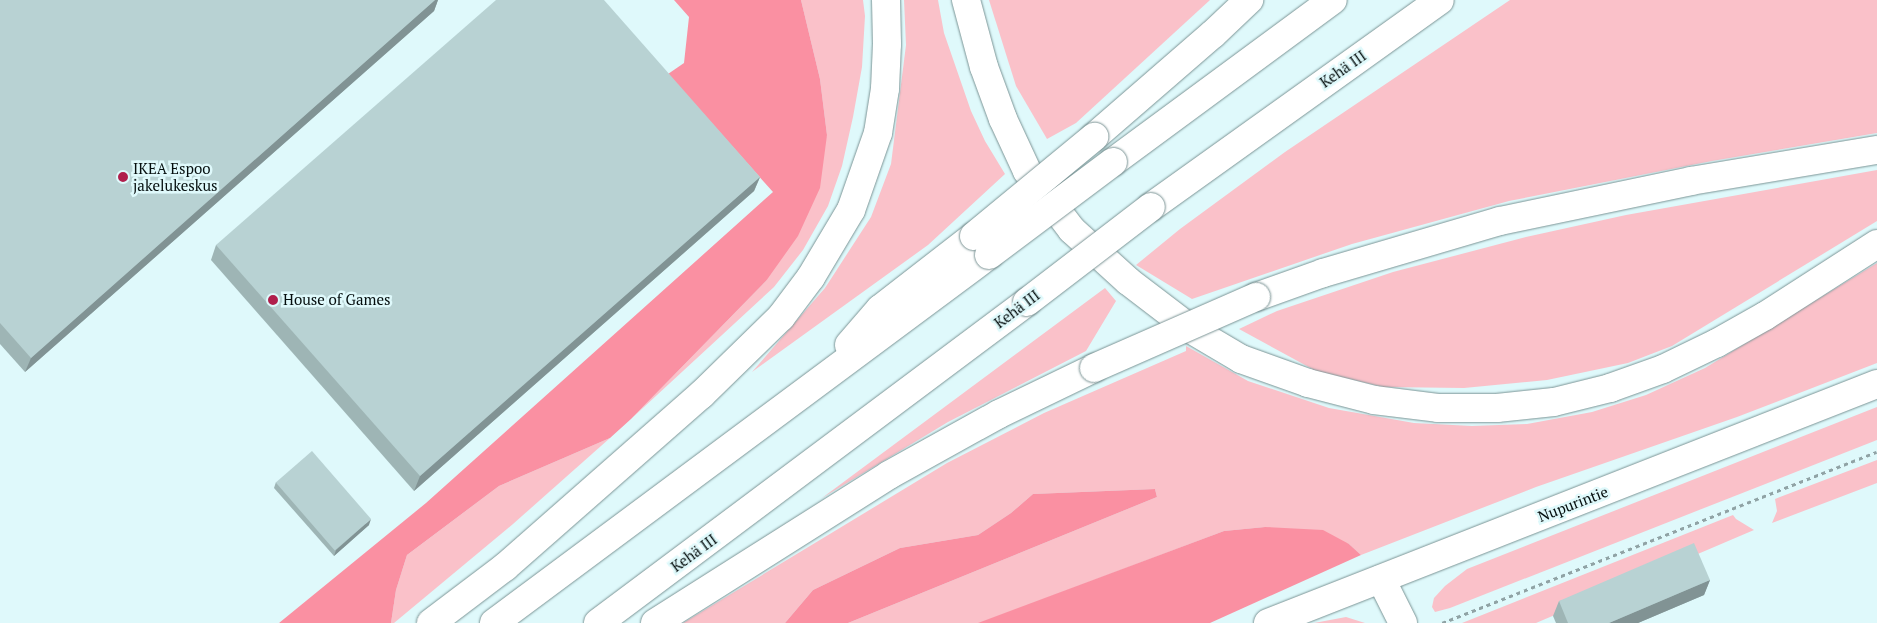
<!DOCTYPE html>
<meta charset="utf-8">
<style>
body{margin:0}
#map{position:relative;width:1877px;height:623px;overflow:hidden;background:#dff9fb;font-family:"PT Serif",serif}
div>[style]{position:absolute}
.green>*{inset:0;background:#fac1c9}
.forest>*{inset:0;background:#fa90a2}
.path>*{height:3px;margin-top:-1.5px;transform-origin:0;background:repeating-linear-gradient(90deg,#90a3a5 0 4px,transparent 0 8px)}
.roads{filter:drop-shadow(0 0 1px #7b9495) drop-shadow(0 0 1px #7b9495)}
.street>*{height:28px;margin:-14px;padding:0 14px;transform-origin:14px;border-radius:14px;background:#fff}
.secondary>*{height:28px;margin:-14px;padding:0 14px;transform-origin:14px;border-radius:14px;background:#fff}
.highway>*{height:28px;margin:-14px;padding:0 14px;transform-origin:14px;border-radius:14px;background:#fff}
.bridges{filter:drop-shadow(0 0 1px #7b9495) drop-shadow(0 0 1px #7b9495)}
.highway-bridge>*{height:28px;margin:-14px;padding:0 14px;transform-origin:14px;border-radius:14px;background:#fff}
.wall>*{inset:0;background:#9eb5b5}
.shaded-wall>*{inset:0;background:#819394}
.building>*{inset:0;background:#b8d2d3;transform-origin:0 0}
.dots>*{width:14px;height:14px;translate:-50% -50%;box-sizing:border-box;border:2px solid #dff9fb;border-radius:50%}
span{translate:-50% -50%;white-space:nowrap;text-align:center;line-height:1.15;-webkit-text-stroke:5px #dff9fb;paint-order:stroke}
.street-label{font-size:15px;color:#050e0e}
.poi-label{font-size:15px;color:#050e0e}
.left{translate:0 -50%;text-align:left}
</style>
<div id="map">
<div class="green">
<div style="clip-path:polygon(801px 0,863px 0,865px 16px,862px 67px,853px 117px,842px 166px,828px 206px,803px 250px,774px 287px,631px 419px,766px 281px,827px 135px,820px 79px)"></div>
<div style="clip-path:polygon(904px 0,938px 0,944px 33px,971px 111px,985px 141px,1005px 174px,928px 245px,752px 372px,825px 288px,871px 217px,891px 164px,906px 45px)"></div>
<div style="clip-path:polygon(989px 0,1210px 0,1076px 123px,1047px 139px,1016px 86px)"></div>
<div style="clip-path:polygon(1510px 0,1877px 0,1877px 133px,1712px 161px,1509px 201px,1352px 244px,1192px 299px,1136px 265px,1180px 229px,1285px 152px)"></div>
<div style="clip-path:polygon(1877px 170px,1877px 221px,1672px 346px,1628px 363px,1547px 380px,1464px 388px,1383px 387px,1316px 371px,1239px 329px,1277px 311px,1393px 272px,1526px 237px,1626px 215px)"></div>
<div style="clip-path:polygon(1877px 263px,1877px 363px,1737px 417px,1536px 487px,1361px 555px,1349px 544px,1265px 527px,1224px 531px,980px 623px,848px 623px,1157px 497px,1155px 489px,1033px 494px,1011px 513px,978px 535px,900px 548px,813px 590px,785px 623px,683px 623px,947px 463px,1044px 413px,1186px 351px,1186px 346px,1248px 381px,1329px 408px,1414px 423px,1472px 426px,1527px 424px,1592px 412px,1646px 395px,1705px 368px)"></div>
<div style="clip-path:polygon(1105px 288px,1116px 301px,1086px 351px,948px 422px,822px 498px)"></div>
<div style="clip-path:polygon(1877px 407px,1877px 440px,1450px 608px,1435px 612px,1432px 607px,1434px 598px,1445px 586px,1467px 569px)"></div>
<div style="clip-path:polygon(610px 438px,513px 524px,394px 623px,391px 623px,396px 590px,407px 555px,499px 486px)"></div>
<div style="clip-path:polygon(1877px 460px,1877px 483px,1772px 523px,1777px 511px,1775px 499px)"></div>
<div style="clip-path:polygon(1733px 515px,1736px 519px,1754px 530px,1536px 623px,1462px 623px)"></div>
<div style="clip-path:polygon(1346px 617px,1365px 623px,1313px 623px,1314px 623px)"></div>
</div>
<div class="forest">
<div style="clip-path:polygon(674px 0,801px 0,820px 79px,827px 135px,820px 188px,798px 236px,766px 281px,631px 419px,610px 438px,499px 486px,407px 555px,396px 590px,391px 623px,279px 623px,426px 503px,773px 192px,668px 74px,684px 63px,689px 17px)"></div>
<div style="clip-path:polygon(1155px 489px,1157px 497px,848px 623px,785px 623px,813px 590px,900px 548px,978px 535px,1011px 513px,1033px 494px)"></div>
<div style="clip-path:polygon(1265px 527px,1323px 530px,1349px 544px,1361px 555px,1210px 623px,978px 623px,1224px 531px)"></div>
</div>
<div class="path">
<div style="left:1442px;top:623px;width:467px;rotate:-21.5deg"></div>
</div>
<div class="roads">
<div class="street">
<div style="left:1381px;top:579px;width:49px;rotate:63.4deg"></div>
</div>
<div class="secondary">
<div style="left:1268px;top:623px;width:654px;rotate:-21.43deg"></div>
</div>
<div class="highway">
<div style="left:966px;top:0;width:69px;rotate:75deg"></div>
<div style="left:984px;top:67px;width:55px;rotate:69.9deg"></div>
<div style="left:1003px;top:119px;width:57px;rotate:65.2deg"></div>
<div style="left:1027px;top:171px;width:74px;rotate:52.7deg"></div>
<div style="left:1072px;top:230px;width:76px;rotate:42.3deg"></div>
<div style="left:1128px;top:281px;width:81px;rotate:37.4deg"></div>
<div style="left:1192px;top:330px;width:57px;rotate:30.6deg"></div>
<div style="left:1241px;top:359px;width:71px;rotate:19.7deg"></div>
<div style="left:1308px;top:383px;width:68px;rotate:14.4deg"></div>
<div style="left:1374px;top:400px;width:64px;rotate:7.1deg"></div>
<div style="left:1438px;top:408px;width:59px"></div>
<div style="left:1497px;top:408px;width:57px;rotate:-6deg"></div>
<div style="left:1554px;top:402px;width:58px;rotate:-14deg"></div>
<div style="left:1610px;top:388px;width:56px;rotate:-19.7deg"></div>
<div style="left:1663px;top:369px;width:60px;rotate:-25.7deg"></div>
<div style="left:1717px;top:343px;width:55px;rotate:-29.4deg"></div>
<div style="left:1765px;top:316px;width:133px;rotate:-32.7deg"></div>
<div style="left:1094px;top:137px;width:157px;rotate:-40.9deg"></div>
<div style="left:1213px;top:34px;width:50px;rotate:-43.4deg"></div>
<div style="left:1113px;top:162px;width:273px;rotate:-36.4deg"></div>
<div style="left:1151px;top:207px;width:355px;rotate:-35.6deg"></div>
<div style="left:1256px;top:297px;width:71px;rotate:-19.7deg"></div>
<div style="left:1323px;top:273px;width:184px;rotate:-16.4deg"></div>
<div style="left:1500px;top:221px;width:195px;rotate:-11.8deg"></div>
<div style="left:1691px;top:181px;width:189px;rotate:-9.5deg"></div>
<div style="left:849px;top:345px;width:48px;rotate:-49.3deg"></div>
<div style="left:880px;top:309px;width:119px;rotate:-37.8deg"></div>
<div style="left:431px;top:623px;width:93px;rotate:-37.1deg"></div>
<div style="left:505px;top:567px;width:261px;rotate:-41.3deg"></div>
<div style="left:701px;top:395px;width:112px;rotate:-44.3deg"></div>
<div style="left:781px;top:317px;width:50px;rotate:-53.1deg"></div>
<div style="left:811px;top:277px;width:78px;rotate:-59.2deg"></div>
<div style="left:851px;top:210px;width:82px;rotate:-70.7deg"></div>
<div style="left:878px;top:133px;width:45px;rotate:-81deg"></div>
<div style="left:885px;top:89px;width:45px;rotate:-87.5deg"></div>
<div style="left:887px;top:44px;width:44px;rotate:-91.3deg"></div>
<div style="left:494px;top:623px;width:617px;rotate:-36.63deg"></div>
<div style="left:598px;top:623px;width:536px;rotate:-36.81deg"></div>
<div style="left:655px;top:623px;width:277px;rotate:-32.3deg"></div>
<div style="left:889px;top:475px;width:126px;rotate:-29deg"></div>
<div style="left:999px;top:414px;width:106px;rotate:-25.8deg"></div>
</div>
</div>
<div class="bridges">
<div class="highway-bridge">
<div style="left:974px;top:236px;width:156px;rotate:-39.5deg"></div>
<div style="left:989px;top:255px;width:155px;rotate:-36.9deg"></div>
<div style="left:1027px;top:302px;width:156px;rotate:-37.5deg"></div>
<div style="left:1094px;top:368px;width:177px;rotate:-23.7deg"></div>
</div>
</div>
<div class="wall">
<div style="clip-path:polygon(0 0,438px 0,434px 11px,25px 372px,0 344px)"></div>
<div style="clip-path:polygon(760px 177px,754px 191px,414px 491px,211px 260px,216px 245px)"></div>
<div style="clip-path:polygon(276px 482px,369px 525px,334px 556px,274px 488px)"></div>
<div style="clip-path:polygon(1710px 580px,1704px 595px,1638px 623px,1556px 623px,1553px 616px,1559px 601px)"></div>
</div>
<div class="shaded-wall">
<div style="clip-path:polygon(435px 0,438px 0,434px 11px,25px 372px,31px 358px)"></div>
<div style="clip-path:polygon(760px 177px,754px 191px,414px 491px,420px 476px)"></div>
<div style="clip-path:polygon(371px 519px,369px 525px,334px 556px,336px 550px)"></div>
<div style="clip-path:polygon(1710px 580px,1704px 595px,1638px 623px,1609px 623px)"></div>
</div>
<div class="building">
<div style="clip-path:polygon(0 0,435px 0,31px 358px,0 323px)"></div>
<div style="clip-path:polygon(496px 0,604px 0,760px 177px,420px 476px,216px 245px)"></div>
<div style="left:312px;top:451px;width:90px;height:48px;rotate:49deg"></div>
<div style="clip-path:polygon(1694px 543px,1710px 580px,1609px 623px,1568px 623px,1559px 601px)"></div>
</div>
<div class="dots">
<div style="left:123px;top:177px;background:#b01f4c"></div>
<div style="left:273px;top:300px;background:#b01f4c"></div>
</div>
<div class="street-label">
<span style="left:1343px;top:69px;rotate:-35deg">Kehä III</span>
<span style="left:1017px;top:309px;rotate:-37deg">Kehä III</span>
<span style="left:1573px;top:504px;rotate:-21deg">Nupurintie</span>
<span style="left:694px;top:553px;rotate:-36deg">Kehä III</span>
</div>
<div class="poi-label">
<span class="left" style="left:133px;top:177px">IKEA Espoo<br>jakelukeskus</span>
<span class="left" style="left:283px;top:300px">House of Games</span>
</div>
</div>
